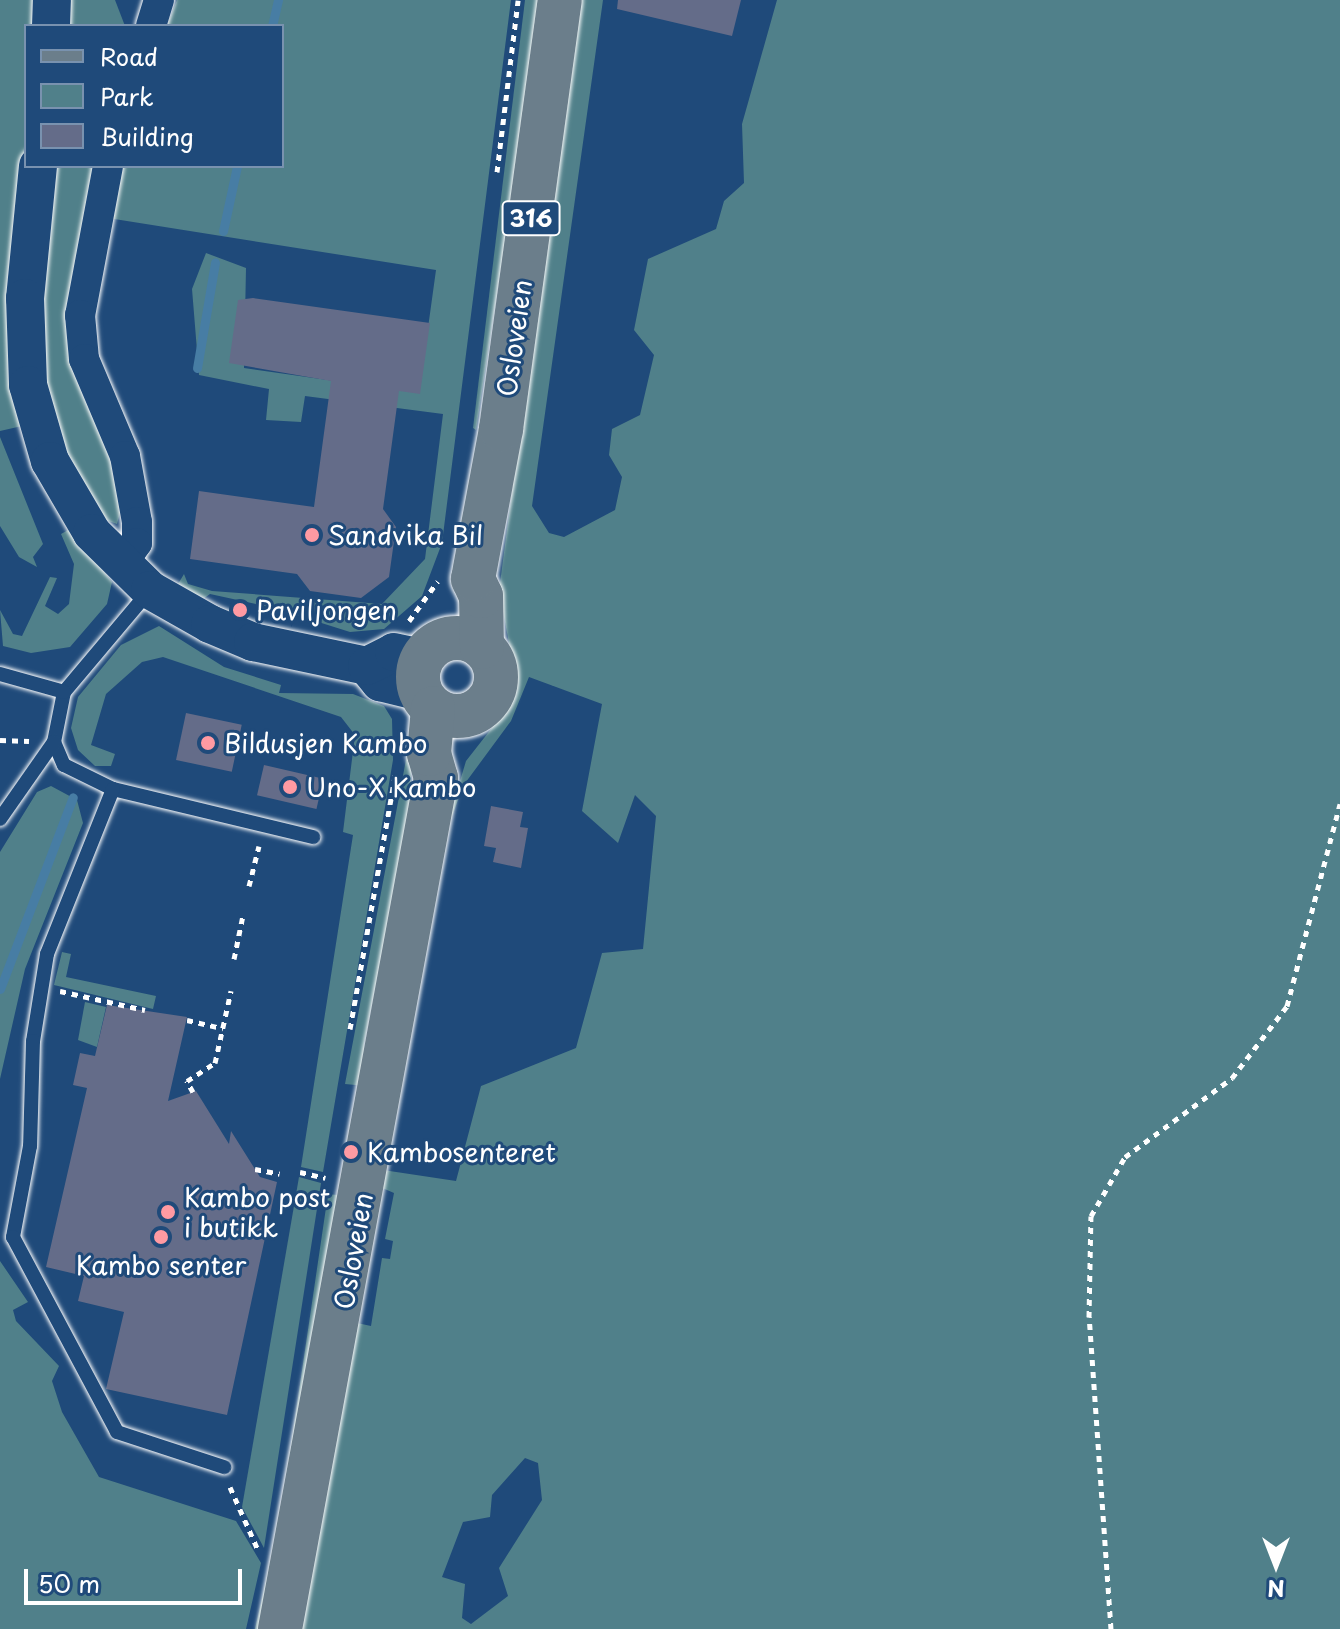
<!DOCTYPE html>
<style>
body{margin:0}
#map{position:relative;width:1340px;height:1629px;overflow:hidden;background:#1f4a7a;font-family:"Playpen Sans",sans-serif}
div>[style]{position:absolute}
.green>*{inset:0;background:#50808a}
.stream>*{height:9px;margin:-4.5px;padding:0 4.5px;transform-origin:4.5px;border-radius:4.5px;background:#477da4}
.building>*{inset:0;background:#646c89;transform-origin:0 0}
.path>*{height:5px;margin-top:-2.5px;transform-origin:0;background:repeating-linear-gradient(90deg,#fff 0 6px,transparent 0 12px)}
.roads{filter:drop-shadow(0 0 2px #fff) drop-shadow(0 0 2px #fff)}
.service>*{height:14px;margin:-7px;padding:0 7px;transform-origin:7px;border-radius:7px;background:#1f4a7a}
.minor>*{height:30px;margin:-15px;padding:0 15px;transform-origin:15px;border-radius:15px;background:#1f4a7a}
.tertiary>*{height:38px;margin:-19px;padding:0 19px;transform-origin:19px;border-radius:19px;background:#1f4a7a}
.primary>*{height:44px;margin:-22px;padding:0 22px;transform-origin:22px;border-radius:22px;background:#6b7e8b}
.primary>.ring{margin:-22px;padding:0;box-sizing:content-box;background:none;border:44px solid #6b7e8b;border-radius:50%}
.dots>*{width:22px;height:22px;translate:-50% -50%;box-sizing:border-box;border:4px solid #1f4a7a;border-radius:50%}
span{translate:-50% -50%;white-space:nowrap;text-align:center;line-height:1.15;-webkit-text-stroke:6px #1f4a7a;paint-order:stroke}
.shield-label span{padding:2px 6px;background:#1f4a7a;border:2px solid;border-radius:6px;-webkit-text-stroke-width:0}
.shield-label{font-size:24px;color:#fff;font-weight:700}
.street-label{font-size:26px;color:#fff}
.poi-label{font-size:26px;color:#fff}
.left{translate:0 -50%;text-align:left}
.legend{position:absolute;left:24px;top:24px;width:260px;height:144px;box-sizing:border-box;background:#1f4a7a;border:2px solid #7992af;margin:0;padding:10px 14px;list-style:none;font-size:24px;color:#fff}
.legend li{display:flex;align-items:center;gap:16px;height:40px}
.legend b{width:40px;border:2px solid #7992af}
.north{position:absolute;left:1236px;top:1525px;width:80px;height:80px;-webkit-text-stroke:6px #1f4a7a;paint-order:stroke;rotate:180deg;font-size:22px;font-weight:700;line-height:32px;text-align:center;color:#fff}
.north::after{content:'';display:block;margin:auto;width:28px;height:36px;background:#fff;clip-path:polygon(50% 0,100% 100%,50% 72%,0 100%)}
.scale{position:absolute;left:24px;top:1569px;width:218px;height:36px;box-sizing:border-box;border:4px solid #fff;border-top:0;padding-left:10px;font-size:24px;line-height:28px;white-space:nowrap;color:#fff;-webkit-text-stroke:6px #1f4a7a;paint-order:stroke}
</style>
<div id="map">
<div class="green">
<div style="clip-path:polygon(0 0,37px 0,36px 26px,26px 26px,22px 426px,0 431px)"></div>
<div style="clip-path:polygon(70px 0,115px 0,125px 26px,68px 26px)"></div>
<div style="clip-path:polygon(177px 0,511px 0,442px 543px,422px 596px,384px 629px,350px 632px,274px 608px,210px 594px,203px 599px,178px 584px,184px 574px,188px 584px,212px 591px,382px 604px,425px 559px,443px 414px,305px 396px,301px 422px,266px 420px,269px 389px,199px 375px,192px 289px,206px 253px,246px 268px,244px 368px,419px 393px,436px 270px,108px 218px,122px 166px,282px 166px,282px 26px,167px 26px)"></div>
<div style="clip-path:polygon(525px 0,542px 0,476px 430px,473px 428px)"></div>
<div style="clip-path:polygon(evenodd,576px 0,603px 0,532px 506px,549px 533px,564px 537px,615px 510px,622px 477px,609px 455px,612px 429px,640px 415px,654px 355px,634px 330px,648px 259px,716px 229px,724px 201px,744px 183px,742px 124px,777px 0,1340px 0,1340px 1629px,298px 1629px,357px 1323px,371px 1326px,382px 1258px,390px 1259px,393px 1241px,385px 1239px,394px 1193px,380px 1187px,383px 1170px,456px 1181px,481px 1086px,576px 1048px,602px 953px,643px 949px,656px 816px,635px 795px,618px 843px,582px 811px,602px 704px,529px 677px,511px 721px,463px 786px,437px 858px,466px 761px,502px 715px,516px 679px,499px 591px,576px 0,525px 1458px,538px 1463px,542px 1500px,499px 1568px,508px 1596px,471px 1624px,462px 1618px,465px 1584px,442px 1577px,463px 1522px,490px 1517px,492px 1495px,525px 1458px)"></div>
<div style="clip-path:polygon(52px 166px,98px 166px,69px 300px,122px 506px,117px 524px,103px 519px,76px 479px,50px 413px,38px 330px)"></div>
<div style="clip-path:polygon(0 437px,43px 544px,33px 557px,37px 567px,19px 557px,0 526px)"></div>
<div style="clip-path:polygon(70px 529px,112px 582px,107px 604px,70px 647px,31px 653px,3px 646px,0 610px,13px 634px,22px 636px,50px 577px,57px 578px,45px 606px,58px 614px,69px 604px,74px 564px,61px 534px)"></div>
<div style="clip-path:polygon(159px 626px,224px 667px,281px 685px,279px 693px,353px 694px,384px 706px,392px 719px,393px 760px,323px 1172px,301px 1167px,353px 835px,343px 832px,355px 735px,341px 717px,163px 657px,142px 662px,106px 694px,91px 745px,115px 754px,111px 766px,95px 766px,78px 750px,71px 728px,78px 697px,121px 645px)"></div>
<div style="clip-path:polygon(411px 733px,411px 806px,364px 1044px,366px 1086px,345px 1084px)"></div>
<div style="clip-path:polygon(51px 786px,77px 800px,83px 823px,25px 969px,0 1079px,0 852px,37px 792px)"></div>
<div style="clip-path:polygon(62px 952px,71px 954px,66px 977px,156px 996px,153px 1009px,54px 985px)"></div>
<div style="clip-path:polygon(85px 1002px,106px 1007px,97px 1047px,78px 1040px)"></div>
<div style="clip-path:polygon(299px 1177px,321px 1183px,264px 1548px,242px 1507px)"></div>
<div style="clip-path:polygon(328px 1194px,346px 1196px,264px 1629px,255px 1629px,280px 1520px)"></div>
<div style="clip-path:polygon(0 1261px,28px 1302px,13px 1310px,16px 1321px,59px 1366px,52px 1381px,62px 1412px,99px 1477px,236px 1521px,261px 1563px,246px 1629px,0 1629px)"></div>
</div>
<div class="stream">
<div style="left:272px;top:26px;width:27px;rotate:-77deg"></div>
<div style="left:223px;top:231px;width:66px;rotate:-77.8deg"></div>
<div style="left:197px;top:368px;width:107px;rotate:-80.3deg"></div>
<div style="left:0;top:989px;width:205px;rotate:-69.2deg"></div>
</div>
<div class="building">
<div style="clip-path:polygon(618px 0,741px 0,732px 36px,617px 9px)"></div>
<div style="clip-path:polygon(253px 298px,430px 323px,420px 394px,399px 391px,383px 509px,396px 527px,389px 577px,361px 598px,310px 591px,297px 574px,190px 559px,199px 491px,314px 507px,331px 381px,229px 363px,238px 300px)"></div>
<div style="left:186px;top:713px;width:57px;height:48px;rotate:12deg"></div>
<div style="left:264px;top:765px;width:61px;height:31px;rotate:13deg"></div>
<div style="clip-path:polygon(491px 806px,523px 812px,520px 827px,528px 828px,521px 868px,493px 862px,496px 848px,484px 846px)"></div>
<div style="clip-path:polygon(107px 1005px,187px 1017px,168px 1101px,196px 1091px,229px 1144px,231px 1131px,260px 1177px,277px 1182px,227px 1415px,106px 1389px,124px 1312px,78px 1301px,84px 1276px,46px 1267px,87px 1088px,73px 1085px,80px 1053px,95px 1056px)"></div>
</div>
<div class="path">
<div style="left:497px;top:172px;width:173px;rotate:-83deg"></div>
<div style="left:409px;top:621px;width:49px;rotate:-54.1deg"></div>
<div style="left:0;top:740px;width:29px;rotate:2deg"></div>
<div style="left:249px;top:886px;width:41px;rotate:-76deg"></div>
<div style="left:234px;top:959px;width:45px;rotate:-78.4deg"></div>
<div style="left:60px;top:991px;width:87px;rotate:12.6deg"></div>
<div style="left:187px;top:1020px;width:37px;rotate:13deg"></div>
<div style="left:350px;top:1029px;width:262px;rotate:-79.9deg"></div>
<div style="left:193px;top:1092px;width:13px;rotate:-119deg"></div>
<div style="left:187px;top:1081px;width:33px;rotate:-33deg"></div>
<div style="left:215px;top:1063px;width:74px;rotate:-77.5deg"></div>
<div style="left:255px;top:1169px;width:25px;rotate:11deg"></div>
<div style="left:300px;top:1172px;width:26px;rotate:13deg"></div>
<div style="left:230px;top:1487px;width:69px;rotate:66deg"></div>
<div style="left:1111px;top:1629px;width:313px;rotate:-94deg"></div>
<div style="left:1089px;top:1317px;width:101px;rotate:-88.9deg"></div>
<div style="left:1091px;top:1216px;width:68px;rotate:-60deg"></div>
<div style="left:1125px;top:1157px;width:133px;rotate:-36.4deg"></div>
<div style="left:1232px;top:1078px;width:91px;rotate:-52.6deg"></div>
<div style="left:1287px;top:1006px;width:209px;rotate:-75.3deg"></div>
</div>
<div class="roads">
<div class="service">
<div style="left:150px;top:590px;width:133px;rotate:130.1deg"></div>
<div style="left:64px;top:692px;width:51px;rotate:101.3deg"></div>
<div style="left:54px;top:742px;width:25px;rotate:67deg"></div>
<div style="left:64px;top:765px;width:55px;rotate:26.1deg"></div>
<div style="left:113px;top:789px;width:206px;rotate:13.5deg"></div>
<div style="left:0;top:674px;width:66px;rotate:15.7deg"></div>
<div style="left:113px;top:789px;width:178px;rotate:111.8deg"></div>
<div style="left:47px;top:954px;width:88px;rotate:99.1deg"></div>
<div style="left:33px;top:1041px;width:105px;rotate:91.6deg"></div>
<div style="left:30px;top:1146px;width:93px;rotate:100.6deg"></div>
<div style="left:13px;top:1237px;width:221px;rotate:61.9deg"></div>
<div style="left:117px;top:1432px;width:113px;rotate:18.1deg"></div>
<div style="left:0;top:819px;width:94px;rotate:-55deg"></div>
</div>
<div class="minor">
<div style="left:151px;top:26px;width:27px;rotate:-73deg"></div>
<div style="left:108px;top:166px;width:152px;rotate:100.6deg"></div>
<div style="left:80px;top:315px;width:44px;rotate:84.8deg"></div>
<div style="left:84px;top:359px;width:105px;rotate:67.1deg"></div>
<div style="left:125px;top:456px;width:67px;rotate:79.7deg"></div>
<div style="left:137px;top:522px;width:21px;rotate:90deg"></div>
<div style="left:137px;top:543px;width:24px;rotate:125deg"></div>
</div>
<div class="tertiary">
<div style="left:51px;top:26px;width:26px;rotate:-88deg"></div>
<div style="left:38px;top:166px;width:133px;rotate:95.6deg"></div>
<div style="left:25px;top:298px;width:87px;rotate:88deg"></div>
<div style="left:28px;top:385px;width:79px;rotate:73.9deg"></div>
<div style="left:50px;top:461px;width:83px;rotate:59.7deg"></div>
<div style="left:92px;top:533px;width:81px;rotate:44.5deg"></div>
<div style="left:150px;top:590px;width:69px;rotate:29.5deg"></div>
<div style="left:210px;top:624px;width:47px;rotate:22.7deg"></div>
<div style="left:253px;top:642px;width:116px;rotate:11.9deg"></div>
<div style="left:367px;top:666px;width:21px;rotate:51deg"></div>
<div style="left:380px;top:682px;width:42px;rotate:13.7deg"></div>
<div style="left:367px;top:666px;width:30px;rotate:-27deg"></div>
<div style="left:394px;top:652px;width:30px;rotate:12deg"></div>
</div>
<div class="primary">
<div class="ring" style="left:418px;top:638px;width:34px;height:34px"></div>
<div style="left:482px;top:647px;width:51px;rotate:-91.1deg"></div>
<div style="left:481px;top:596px;width:19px;rotate:-115deg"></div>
<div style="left:473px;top:579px;width:153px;rotate:-79.4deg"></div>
<div style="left:501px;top:429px;width:433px;rotate:-82.2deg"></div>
<div style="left:280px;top:1629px;width:865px;rotate:-79.61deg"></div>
<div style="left:436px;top:778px;width:25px;rotate:-106deg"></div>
<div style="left:429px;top:754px;width:46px;rotate:-85deg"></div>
</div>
</div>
<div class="dots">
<div style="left:312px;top:535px;background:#ff9aa2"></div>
<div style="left:240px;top:610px;background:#ff9aa2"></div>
<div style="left:208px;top:743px;background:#ff9aa2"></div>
<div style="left:290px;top:787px;background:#ff9aa2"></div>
<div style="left:351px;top:1152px;background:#ff9aa2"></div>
<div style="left:168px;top:1212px;background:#ff9aa2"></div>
<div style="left:161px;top:1237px;background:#ff9aa2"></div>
</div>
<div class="shield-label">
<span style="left:531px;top:218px">316</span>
</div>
<div class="street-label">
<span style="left:514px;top:338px;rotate:-82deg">Osloveien</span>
<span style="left:353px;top:1251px;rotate:-80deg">Osloveien</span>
</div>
<div class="poi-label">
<span class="left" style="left:328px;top:535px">Sandvika Bil</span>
<span class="left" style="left:256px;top:610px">Paviljongen</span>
<span class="left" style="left:224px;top:743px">Bildusjen Kambo</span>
<span class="left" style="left:306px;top:787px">Uno-X Kambo</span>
<span class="left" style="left:367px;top:1152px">Kambosenteret</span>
<span class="left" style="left:184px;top:1212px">Kambo post<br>i butikk</span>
<span style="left:161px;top:1265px">Kambo senter</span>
</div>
<ul class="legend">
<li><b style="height:10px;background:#6b7e8b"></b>Road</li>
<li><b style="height:22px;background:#50808a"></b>Park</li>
<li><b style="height:22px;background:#646c89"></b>Building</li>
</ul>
<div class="north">N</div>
<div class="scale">50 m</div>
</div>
